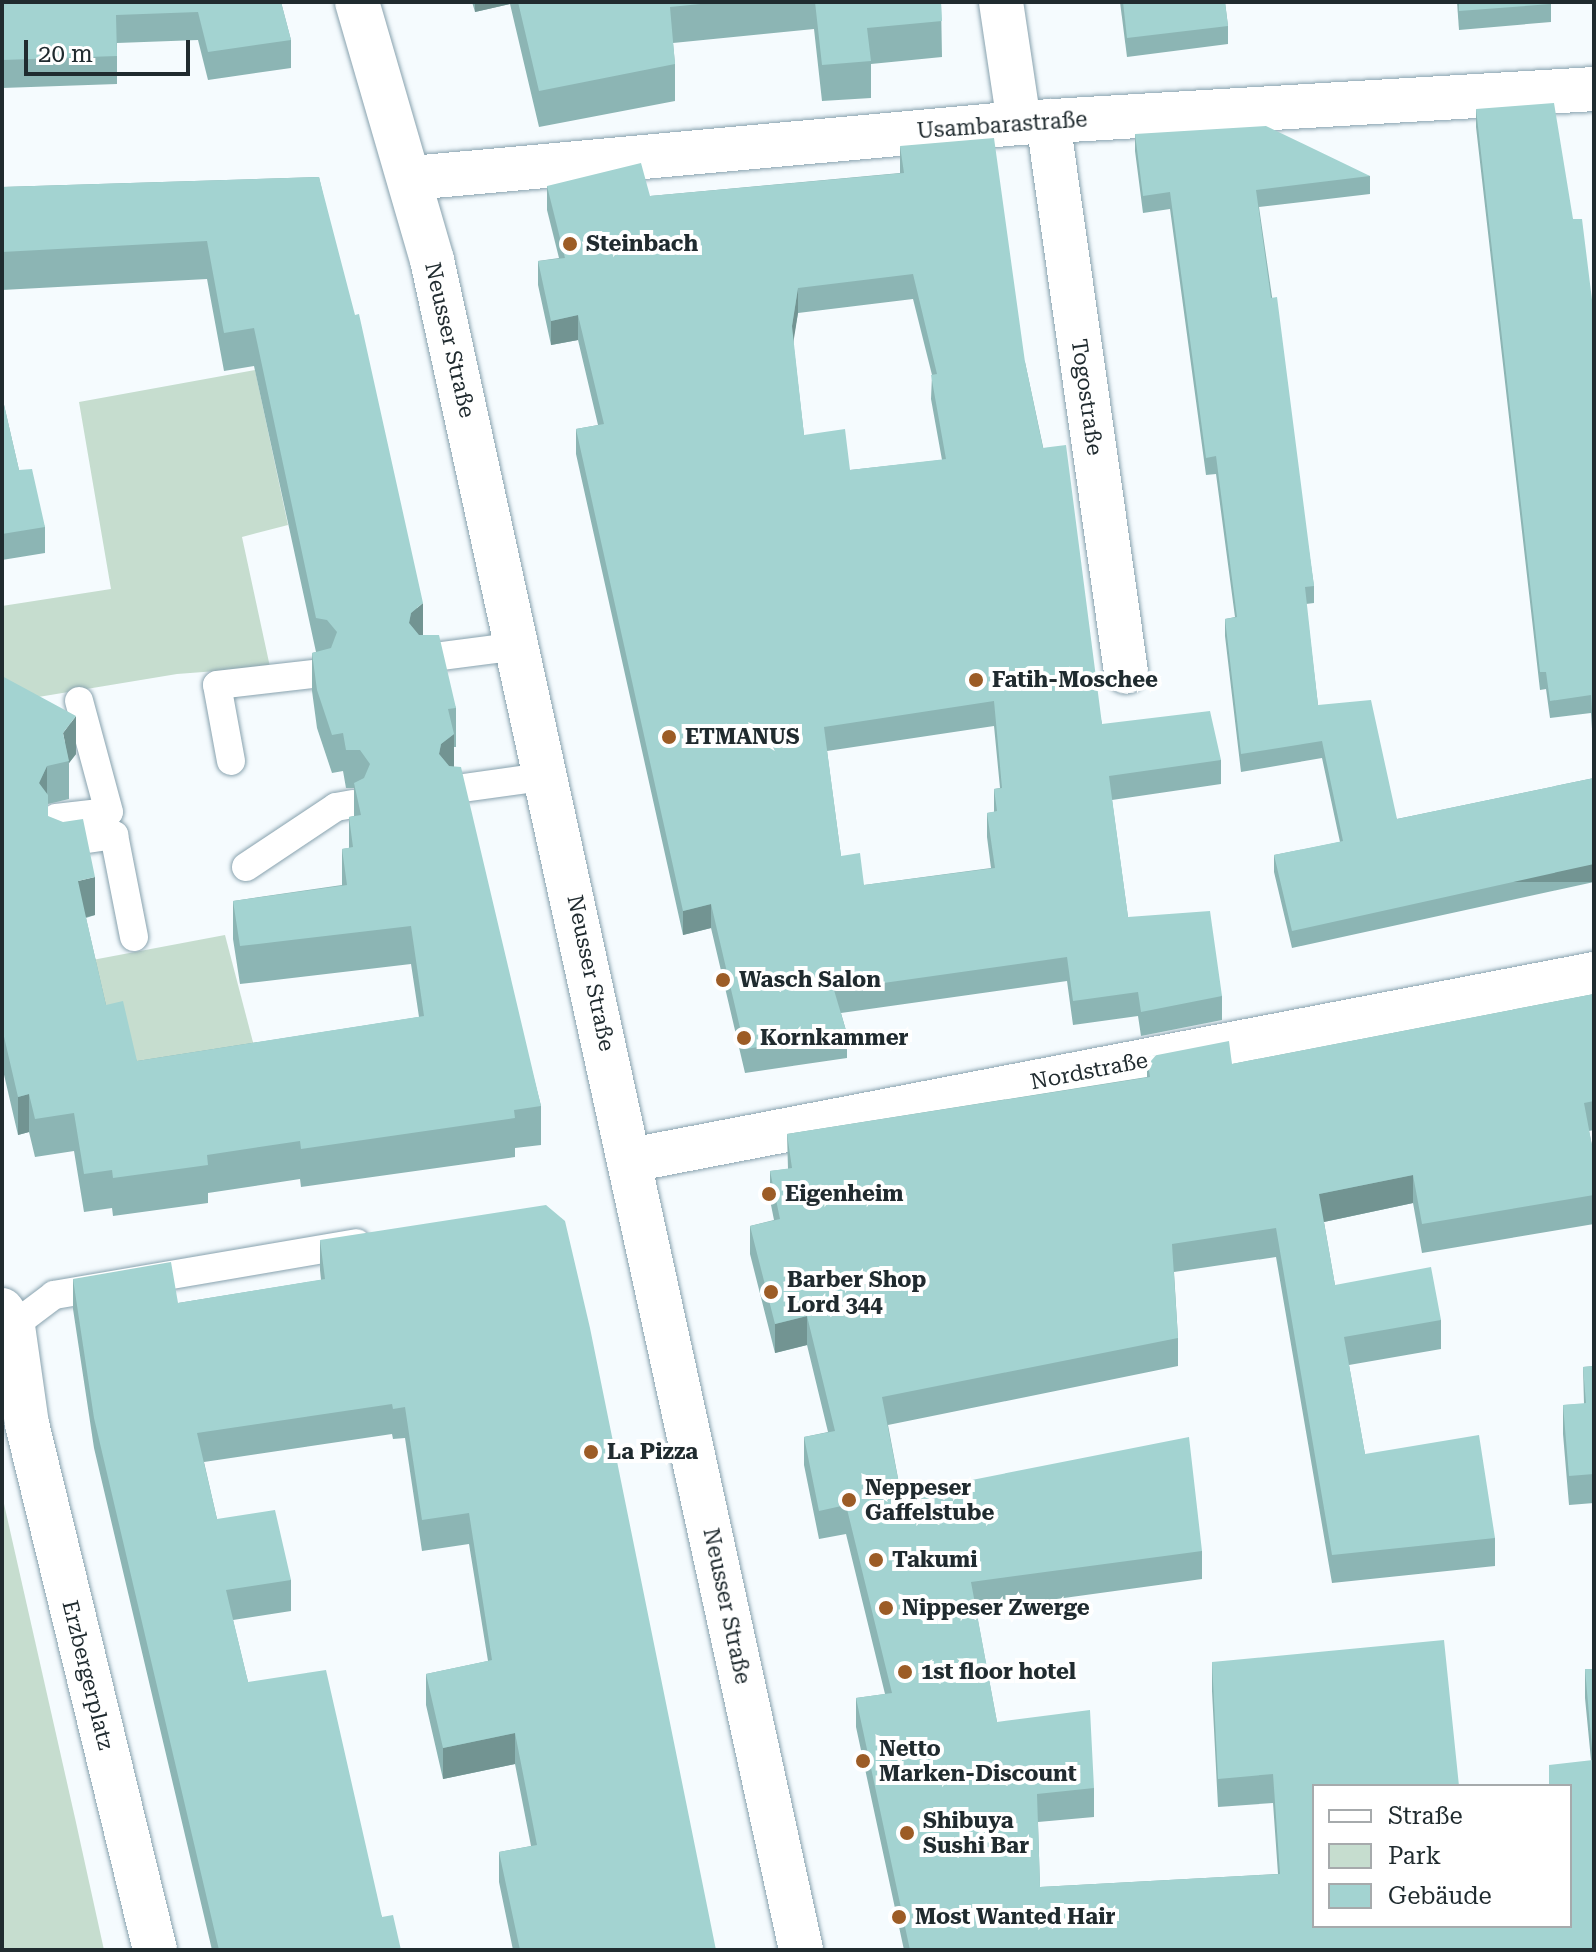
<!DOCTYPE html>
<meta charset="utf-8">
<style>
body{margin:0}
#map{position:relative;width:1596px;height:1952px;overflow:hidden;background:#f5fbfe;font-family:"Roboto Serif",serif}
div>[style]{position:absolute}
.green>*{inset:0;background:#c6ddcf}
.roads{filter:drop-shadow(0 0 2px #88a2ae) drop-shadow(0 0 2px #88a2ae)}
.service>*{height:28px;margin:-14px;padding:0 14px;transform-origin:14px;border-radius:14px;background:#fff}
.minor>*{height:44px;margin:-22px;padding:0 22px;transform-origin:22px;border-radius:22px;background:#fff}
.secondary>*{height:44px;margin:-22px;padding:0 22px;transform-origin:22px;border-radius:22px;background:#fff}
.wall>*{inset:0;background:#8cb5b4}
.shaded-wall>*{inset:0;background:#729492;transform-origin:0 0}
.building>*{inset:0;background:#a3d3d1}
.dots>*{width:22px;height:22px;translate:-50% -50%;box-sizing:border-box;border:4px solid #fff;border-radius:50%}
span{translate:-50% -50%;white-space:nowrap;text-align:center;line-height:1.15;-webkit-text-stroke:8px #fff;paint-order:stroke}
.street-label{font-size:22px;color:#202b2f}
.poi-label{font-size:22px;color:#202b2f;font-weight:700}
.left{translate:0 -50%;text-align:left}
.frame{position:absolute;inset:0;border:4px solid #202b2f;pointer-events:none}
.legend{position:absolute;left:1312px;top:1784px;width:260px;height:144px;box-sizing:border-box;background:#fff;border:2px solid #a6aaac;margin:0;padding:10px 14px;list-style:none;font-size:24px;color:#202b2f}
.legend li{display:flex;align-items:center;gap:16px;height:40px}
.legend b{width:40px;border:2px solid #a6aaac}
.scale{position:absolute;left:24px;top:40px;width:166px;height:36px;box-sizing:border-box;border:4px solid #202b2f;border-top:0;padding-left:10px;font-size:24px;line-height:28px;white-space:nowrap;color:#202b2f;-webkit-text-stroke:6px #fff;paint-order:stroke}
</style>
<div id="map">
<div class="green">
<div style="clip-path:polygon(255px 370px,288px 525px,242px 537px,270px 667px,177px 674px,2px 703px,2px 606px,111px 589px,79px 402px)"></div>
<div style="clip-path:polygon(225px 935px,261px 1073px,157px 1096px,106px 1043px,87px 961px)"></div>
<div style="clip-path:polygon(2px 1495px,75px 1818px,104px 1950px,2px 1950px)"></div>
</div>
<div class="roads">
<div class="service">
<div style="left:426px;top:658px;width:94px;rotate:-7.4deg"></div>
<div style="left:231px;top:761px;width:77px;rotate:-100.4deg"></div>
<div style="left:217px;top:685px;width:104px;rotate:-6.6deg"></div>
<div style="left:456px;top:789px;width:93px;rotate:-8deg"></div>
<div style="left:56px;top:818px;width:53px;rotate:-6.5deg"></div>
<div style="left:109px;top:812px;width:115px;rotate:-105.1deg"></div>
<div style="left:61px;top:843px;width:54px;rotate:-8.6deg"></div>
<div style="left:114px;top:835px;width:104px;rotate:78.9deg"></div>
<div style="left:246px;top:867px;width:108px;rotate:-33.7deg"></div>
<div style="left:336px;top:807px;width:17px;rotate:-10deg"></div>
<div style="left:13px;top:1326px;width:51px;rotate:-37.1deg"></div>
<div style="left:54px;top:1295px;width:307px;rotate:-9.7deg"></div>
</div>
<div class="minor">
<div style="left:1001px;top:2px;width:122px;rotate:81.5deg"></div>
<div style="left:1048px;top:121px;width:556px;rotate:81.94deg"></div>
<div style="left:412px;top:178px;width:609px;rotate:-5.18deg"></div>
<div style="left:1019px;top:123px;width:576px;rotate:-3.38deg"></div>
<div style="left:631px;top:1160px;width:981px;rotate:-10.93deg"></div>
<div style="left:2px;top:1310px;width:19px;rotate:55deg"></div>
<div style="left:13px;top:1326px;width:99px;rotate:81.9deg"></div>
<div style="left:27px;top:1424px;width:541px;rotate:76.32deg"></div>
</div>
<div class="secondary">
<div style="left:357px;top:2px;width:269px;rotate:73.8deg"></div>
<div style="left:432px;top:260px;width:1730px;rotate:77.68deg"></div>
</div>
</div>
<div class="wall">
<div style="clip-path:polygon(2px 2px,281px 2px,291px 40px,291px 68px,208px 80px,198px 40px,117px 43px,117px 84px,2px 88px)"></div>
<div style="clip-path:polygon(472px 2px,941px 2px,942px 57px,871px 64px,871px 98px,822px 101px,814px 29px,673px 43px,675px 64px,675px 101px,539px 127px,510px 4px,475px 12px)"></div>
<div style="clip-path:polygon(1120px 2px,1225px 2px,1228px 26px,1228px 44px,1127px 57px)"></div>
<div style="clip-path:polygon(1457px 2px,1551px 2px,1551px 22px,1459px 30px)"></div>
<div style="clip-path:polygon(1476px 109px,1573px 219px,1594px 316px,1594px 761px,1591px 713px,1550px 718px,1546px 689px,1540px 690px,1476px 127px)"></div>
<div style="clip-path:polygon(1135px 134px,1370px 176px,1370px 194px,1259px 207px,1314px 586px,1314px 603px,1306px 604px,1318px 705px,1397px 819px,1594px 778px,1594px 882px,1292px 948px,1274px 872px,1274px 855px,1340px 842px,1322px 758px,1241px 772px,1225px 636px,1225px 619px,1235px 617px,1216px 474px,1206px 475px,1170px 209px,1143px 213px,1135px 151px)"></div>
<div style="clip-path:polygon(evenodd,900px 146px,1025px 362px,1102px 724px,1221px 760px,1221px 784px,1112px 800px,1128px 917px,1222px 996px,1222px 1020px,1141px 1036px,1138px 1016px,1073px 1025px,1067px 981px,841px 1013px,847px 1034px,847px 1058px,745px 1073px,711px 928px,683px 935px,576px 454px,576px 429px,598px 425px,578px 340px,551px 345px,538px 285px,538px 261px,559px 258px,547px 210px,547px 186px,650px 196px,900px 173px,900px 146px,913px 299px,932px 375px,931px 399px,942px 460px,850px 470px,804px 435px,793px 340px,798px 313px,913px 299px,900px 146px,994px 726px,1000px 788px,994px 789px,994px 812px,987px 813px,987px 837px,991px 868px,864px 885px,841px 856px,827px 751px,994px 726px)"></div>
<div style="clip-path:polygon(319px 177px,423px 635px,456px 708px,456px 747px,454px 747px,454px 767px,541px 1106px,541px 1145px,515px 1148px,515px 1157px,301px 1187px,300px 1179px,208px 1193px,208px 1203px,113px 1216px,112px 1208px,84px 1212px,74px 1151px,35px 1157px,29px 1132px,18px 1135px,2px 1066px,2px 676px,76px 754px,69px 763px,69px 799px,48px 804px,48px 816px,95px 915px,86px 918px,106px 1005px,137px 1061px,419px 1017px,411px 964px,240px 984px,233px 939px,233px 901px,342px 885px,342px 849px,349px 848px,349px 817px,354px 816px,354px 788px,346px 788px,343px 771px,332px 773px,317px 728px,312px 691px,312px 653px,316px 652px,254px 366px,224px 371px,207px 279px,2px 290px,2px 187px)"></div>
<div style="clip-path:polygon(2px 396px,19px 470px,45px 527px,45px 553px,2px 560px)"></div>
<div style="clip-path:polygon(1594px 994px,1594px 1130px,1589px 1131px,1594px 1156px,1594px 1224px,1422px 1253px,1413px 1203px,1324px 1222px,1335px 1285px,1441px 1320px,1441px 1349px,1349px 1365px,1365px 1454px,1495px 1538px,1495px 1566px,1332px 1583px,1276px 1257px,1174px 1272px,1178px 1338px,1178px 1366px,888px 1425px,901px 1494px,1202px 1551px,1202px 1579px,976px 1610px,997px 1722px,1094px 1788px,1094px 1817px,1038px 1822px,1040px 1887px,1278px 1874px,1273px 1803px,1218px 1807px,1212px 1691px,1212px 1662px,1314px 1786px,1570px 1926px,1591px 1760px,1585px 1698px,1585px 1669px,1594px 1669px,1594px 1950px,904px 1950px,856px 1727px,856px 1698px,885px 1694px,846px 1534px,819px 1539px,804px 1465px,804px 1437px,828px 1432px,807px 1345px,775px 1353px,750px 1254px,750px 1226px,774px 1220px,770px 1200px,770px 1171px,788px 1169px,787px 1134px,1147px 1077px,1147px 1057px,1232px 1064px)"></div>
<div style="clip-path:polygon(320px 1240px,716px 1950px,513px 1950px,499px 1882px,499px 1852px,531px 1846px,515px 1764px,443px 1779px,426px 1705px,426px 1674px,488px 1661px,469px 1544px,422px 1551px,405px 1438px,393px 1439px,392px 1434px,204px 1462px,217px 1519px,291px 1580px,291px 1611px,233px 1620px,248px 1682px,401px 1950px,212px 1950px,94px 1448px,73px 1309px,73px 1279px,178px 1303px,321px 1280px,320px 1270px)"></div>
<div style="clip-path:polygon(1594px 1366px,1594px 1503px,1569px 1505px,1563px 1434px,1563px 1405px,1584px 1404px,1583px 1367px)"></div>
</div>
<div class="shaded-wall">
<div style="clip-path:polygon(475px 2px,510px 2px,510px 4px,475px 12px)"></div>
<div style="clip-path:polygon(798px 288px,798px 313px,792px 351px,792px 326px)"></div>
<div style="clip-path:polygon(578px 315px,578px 340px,551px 345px,551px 321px)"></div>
<div style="clip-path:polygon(423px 603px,423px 641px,409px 623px,411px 613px)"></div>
<div style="clip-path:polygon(76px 716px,76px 754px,69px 763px,63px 733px)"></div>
<div style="clip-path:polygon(454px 734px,454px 772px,439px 754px,441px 744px)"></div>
<div style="clip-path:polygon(47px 766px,47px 804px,39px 783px)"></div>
<div style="left:1594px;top:864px;width:18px;height:309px;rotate:90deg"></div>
<div style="clip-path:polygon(95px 877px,95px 915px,78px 919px,78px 881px)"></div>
<div style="clip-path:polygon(711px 904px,711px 928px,683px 935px,683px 911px)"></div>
<div style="clip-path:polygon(29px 1094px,29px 1132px,18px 1135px,18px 1097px)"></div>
<div style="clip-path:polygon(1413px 1175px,1413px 1203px,1319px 1223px,1319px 1194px)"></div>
<div style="clip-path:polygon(807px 1316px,807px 1345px,775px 1353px,775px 1324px)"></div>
<div style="clip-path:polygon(515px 1733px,515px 1764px,443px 1779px,443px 1748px)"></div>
</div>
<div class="building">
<div style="clip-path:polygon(2px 2px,281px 2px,291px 40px,208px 52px,198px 12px,116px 15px,117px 56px,2px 60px)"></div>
<div style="clip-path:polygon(518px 2px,721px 2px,670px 7px,675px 64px,539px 91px)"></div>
<div style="clip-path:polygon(815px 2px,941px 2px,942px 21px,867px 28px,871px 61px,822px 65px)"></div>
<div style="clip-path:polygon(1123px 2px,1225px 2px,1228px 26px,1127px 38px)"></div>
<div style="clip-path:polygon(1459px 2px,1551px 2px,1551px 4px,1459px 11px)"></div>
<div style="clip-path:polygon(1554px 103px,1573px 219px,1582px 219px,1594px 316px,1594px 744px,1591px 695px,1550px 701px,1546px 672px,1540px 672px,1476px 109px)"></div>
<div style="clip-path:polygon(1266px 126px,1370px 176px,1256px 190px,1271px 298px,1277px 297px,1314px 586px,1305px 587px,1318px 705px,1371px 700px,1397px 819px,1594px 778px,1594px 864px,1292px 931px,1274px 855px,1343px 841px,1322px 741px,1241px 754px,1225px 619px,1237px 617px,1216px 456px,1206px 458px,1170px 192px,1143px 196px,1135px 134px)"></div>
<div style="clip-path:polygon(evenodd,994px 138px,1025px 362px,1043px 448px,1066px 445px,1102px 724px,1210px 711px,1221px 760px,1109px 776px,1128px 917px,1210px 911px,1222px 996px,1141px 1012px,1138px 992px,1073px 1001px,1067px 957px,834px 990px,847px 1034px,745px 1049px,711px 904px,683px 911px,576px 429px,604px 424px,578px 315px,551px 321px,538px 261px,565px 258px,547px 186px,641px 163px,650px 196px,904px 173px,900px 146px,994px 138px,913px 274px,937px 374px,931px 375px,946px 459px,850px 470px,845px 429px,804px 435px,792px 326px,798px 288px,913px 274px,994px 138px,994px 701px,1002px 788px,994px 789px,997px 811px,987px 813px,995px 868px,864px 885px,860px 853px,841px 856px,824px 727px,994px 701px)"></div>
<div style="clip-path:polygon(319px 177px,355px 315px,359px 314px,423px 603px,411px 613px,409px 623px,419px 635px,439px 635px,456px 708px,448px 709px,454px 734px,441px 744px,439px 754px,449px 766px,461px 767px,541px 1106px,514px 1110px,515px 1118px,301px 1149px,300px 1141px,207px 1155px,208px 1165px,113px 1178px,112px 1170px,84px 1174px,74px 1113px,35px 1119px,29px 1094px,18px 1097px,2px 1028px,2px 676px,76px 716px,63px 733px,69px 761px,47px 766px,39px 783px,48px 795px,48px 816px,63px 822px,83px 819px,95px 877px,78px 881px,87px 922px,106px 1005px,123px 1001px,137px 1061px,424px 1016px,411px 926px,240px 946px,233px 901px,347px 885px,342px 849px,353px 847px,349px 817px,361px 815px,354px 783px,364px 778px,370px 764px,360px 750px,346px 750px,343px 733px,332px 735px,317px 690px,312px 653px,331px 648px,337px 632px,327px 620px,316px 618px,254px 328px,224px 333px,207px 241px,2px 252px,2px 187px)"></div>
<div style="clip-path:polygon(2px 396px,19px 470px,32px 469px,45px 527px,2px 534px)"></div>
<div style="clip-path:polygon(1594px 994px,1594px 1101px,1584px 1103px,1594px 1156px,1594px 1195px,1422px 1224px,1413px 1175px,1319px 1194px,1335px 1285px,1431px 1267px,1441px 1320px,1344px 1337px,1365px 1454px,1479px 1435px,1495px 1538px,1332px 1555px,1276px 1228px,1172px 1244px,1178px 1338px,882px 1397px,901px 1494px,1189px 1437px,1202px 1551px,971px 1582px,997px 1722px,1090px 1710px,1094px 1788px,1037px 1794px,1040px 1887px,1280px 1874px,1273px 1774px,1218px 1779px,1212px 1662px,1444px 1640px,1459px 1786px,1314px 1786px,1314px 1926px,1570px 1926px,1570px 1786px,1549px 1786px,1549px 1765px,1593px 1760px,1585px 1669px,1594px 1669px,1594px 1950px,910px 1950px,856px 1698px,892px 1693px,846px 1505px,819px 1511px,804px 1437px,835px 1431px,807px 1316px,775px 1324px,750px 1226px,780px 1219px,770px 1171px,792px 1168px,787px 1134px,1150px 1077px,1147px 1057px,1229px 1041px,1232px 1064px)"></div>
<div style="clip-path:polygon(546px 1205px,565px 1221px,590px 1328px,716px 1950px,520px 1950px,499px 1852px,537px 1845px,515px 1733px,443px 1748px,426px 1674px,492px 1660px,469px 1513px,422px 1520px,405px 1407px,393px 1409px,392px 1404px,197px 1433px,217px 1519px,275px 1510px,291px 1580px,226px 1590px,248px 1682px,326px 1670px,382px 1917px,393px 1915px,401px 1950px,219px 1950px,94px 1418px,73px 1279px,171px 1262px,178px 1303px,325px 1279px,320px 1240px)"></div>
<div style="clip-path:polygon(1594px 1366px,1594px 1474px,1569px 1476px,1563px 1405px,1586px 1403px,1583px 1367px)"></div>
</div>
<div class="dots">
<div style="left:570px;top:244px;background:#9c5c26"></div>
<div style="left:976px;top:680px;background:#9c5c26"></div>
<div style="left:669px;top:737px;background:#9c5c26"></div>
<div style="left:723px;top:980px;background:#9c5c26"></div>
<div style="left:744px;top:1038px;background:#9c5c26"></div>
<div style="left:769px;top:1194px;background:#9c5c26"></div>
<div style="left:771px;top:1292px;background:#9c5c26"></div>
<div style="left:591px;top:1452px;background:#9c5c26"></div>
<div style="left:849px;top:1500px;background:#9c5c26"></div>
<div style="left:876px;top:1560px;background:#9c5c26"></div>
<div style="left:886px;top:1608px;background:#9c5c26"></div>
<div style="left:905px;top:1672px;background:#9c5c26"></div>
<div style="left:863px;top:1761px;background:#9c5c26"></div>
<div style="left:907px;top:1833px;background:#9c5c26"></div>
<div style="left:899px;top:1917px;background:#9c5c26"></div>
</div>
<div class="street-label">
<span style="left:1002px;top:125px;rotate:-4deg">Usambarastraße</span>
<span style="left:450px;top:340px;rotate:77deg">Neusser Straße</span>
<span style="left:1087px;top:397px;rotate:82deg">Togostraße</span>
<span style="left:591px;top:973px;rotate:78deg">Neusser Straße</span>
<span style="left:1089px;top:1071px;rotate:-11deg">Nordstraße</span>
<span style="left:727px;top:1606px;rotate:78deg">Neusser Straße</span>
<span style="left:88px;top:1675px;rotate:76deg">Erzbergerplatz</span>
</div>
<div class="poi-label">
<span class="left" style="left:586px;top:244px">Steinbach</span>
<span class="left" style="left:992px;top:680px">Fatih-Moschee</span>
<span class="left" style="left:685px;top:737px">ETMANUS</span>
<span class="left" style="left:739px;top:980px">Wasch Salon</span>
<span class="left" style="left:760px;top:1038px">Kornkammer</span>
<span class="left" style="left:785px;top:1194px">Eigenheim</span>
<span class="left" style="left:787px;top:1292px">Barber Shop<br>Lord 344</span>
<span class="left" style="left:607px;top:1452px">La Pizza</span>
<span class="left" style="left:865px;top:1500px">Neppeser<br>Gaffelstube</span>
<span class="left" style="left:892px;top:1560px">Takumi</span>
<span class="left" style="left:902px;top:1608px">Nippeser Zwerge</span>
<span class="left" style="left:921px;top:1672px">1st floor hotel</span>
<span class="left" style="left:879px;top:1761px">Netto<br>Marken-Discount</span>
<span class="left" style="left:923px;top:1833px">Shibuya<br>Sushi Bar</span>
<span class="left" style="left:915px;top:1917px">Most Wanted Hair</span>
</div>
<div class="frame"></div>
<ul class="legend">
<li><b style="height:10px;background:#fff"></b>Straße</li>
<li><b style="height:22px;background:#c6ddcf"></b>Park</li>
<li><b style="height:22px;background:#a3d3d1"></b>Gebäude</li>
</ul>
<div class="scale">20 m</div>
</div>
